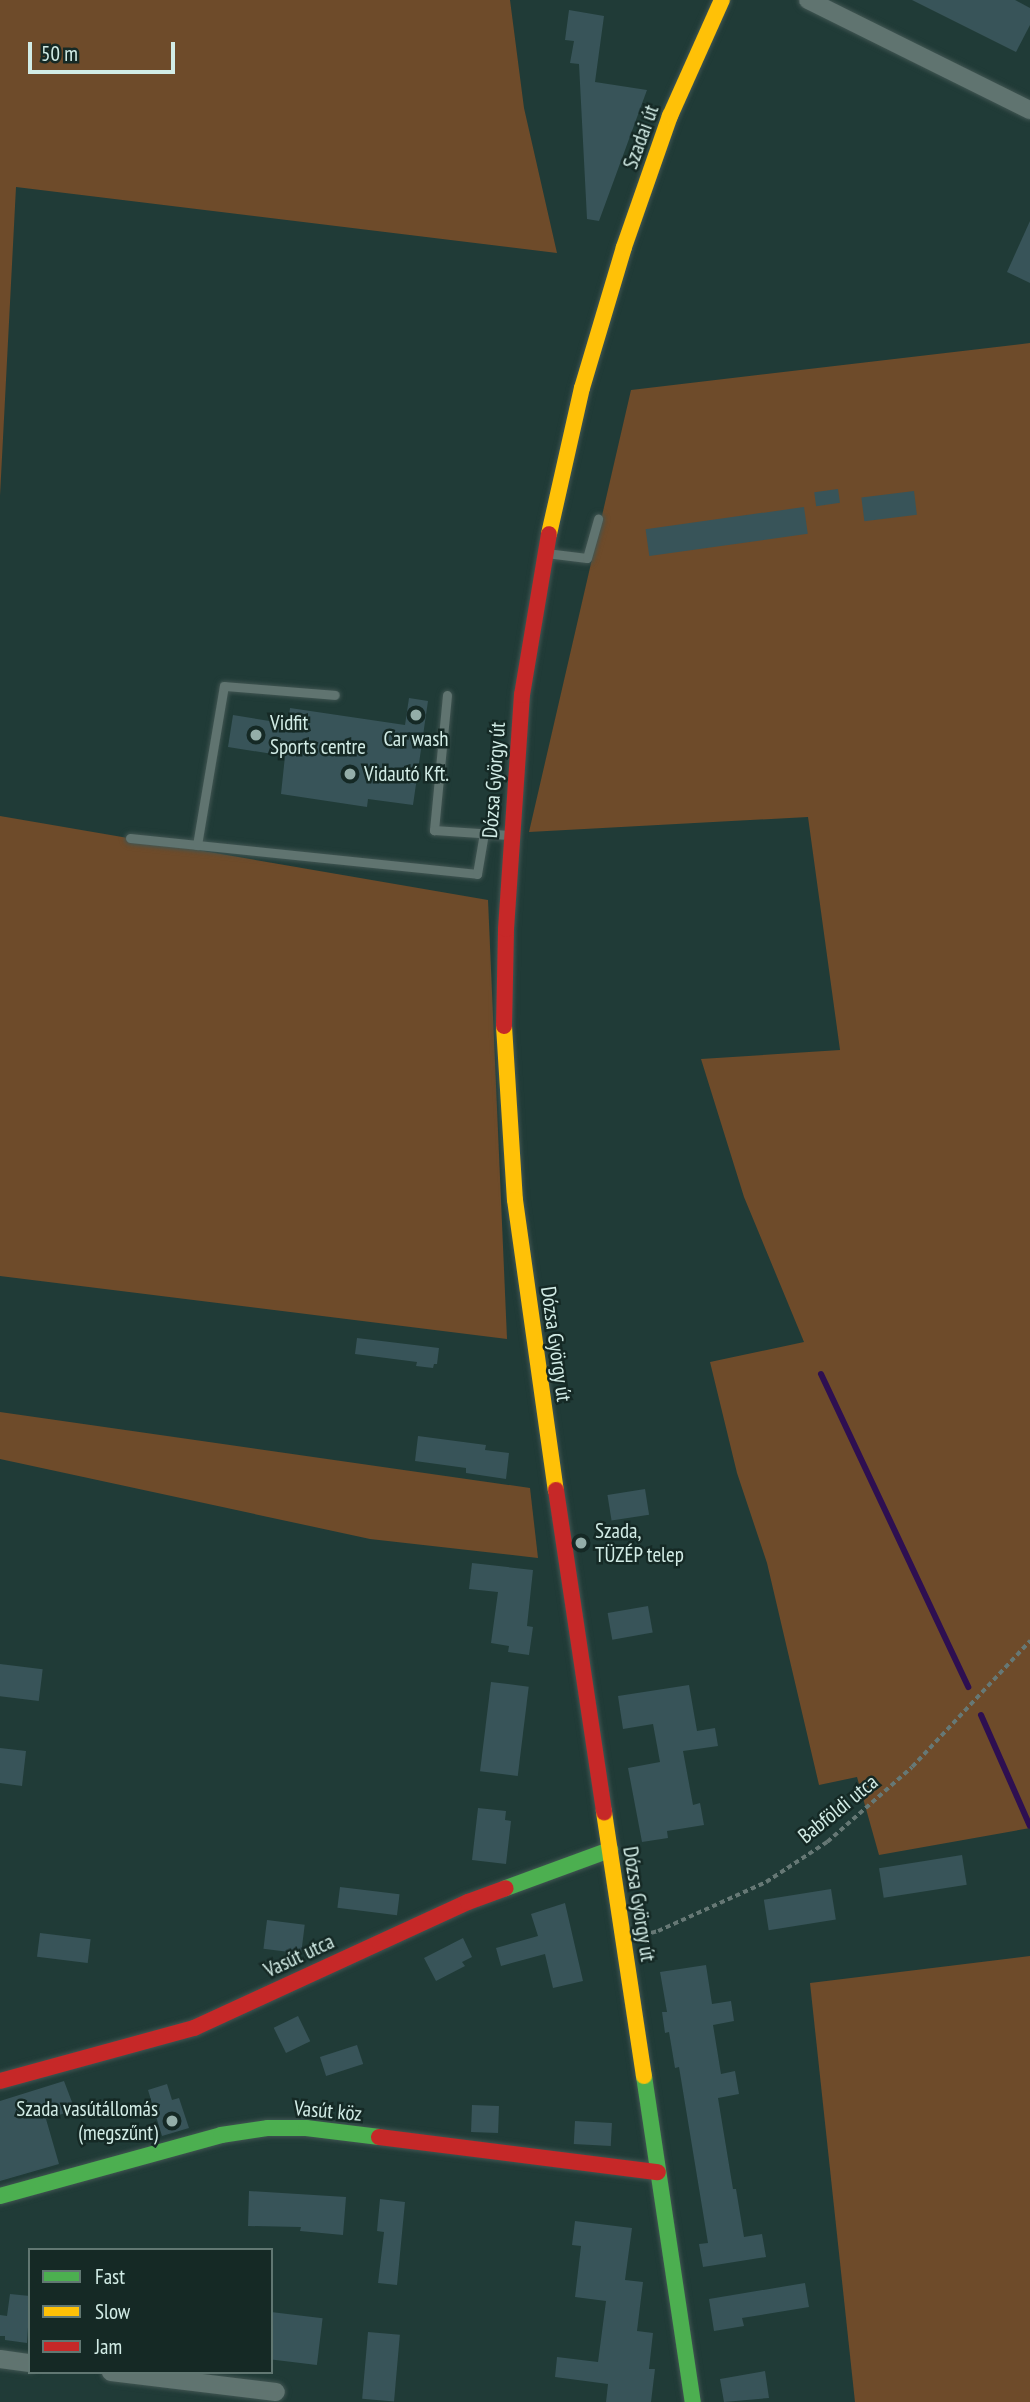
<!DOCTYPE html>
<meta charset="utf-8">
<style>
body{margin:0}
#map{position:relative;width:1030px;height:2402px;overflow:hidden;background:#203b37;font-family:"PT Sans Narrow",sans-serif}
div>[style]{position:absolute}
.green>*{inset:0;background:#6e4b2a}
.stream>*{height:6px;margin:-3px;padding:0 3px;transform-origin:3px;border-radius:3px;background:#2e0f51}
.building>*{inset:0;background:#385459;transform-origin:0 0}
.path>*{height:3.5px;margin-top:-1.75px;transform-origin:0;background:repeating-linear-gradient(90deg,#667875 0 5px,transparent 0 8.5px)}
.roads{filter:drop-shadow(0 0 2px #415552) drop-shadow(0 0 2px #415552)}
.lane>*{height:9px;margin:-4.5px;padding:0 4.5px;transform-origin:4.5px;border-radius:4.5px;background:#607470}
.street>*{height:18px;margin:-9px;padding:0 9px;transform-origin:9px;border-radius:9px;background:#607470}
.fast>*{height:16px;margin:-8px;padding:0 8px;transform-origin:8px;border-radius:8px;background:#4caf50}
.slow>*{height:16px;margin:-8px;padding:0 8px;transform-origin:8px;border-radius:8px;background:#ffc107}
.jam>*{height:16px;margin:-8px;padding:0 8px;transform-origin:8px;border-radius:8px;background:#c62828}
.dots>*{width:19px;height:19px;translate:-50% -50%;box-sizing:border-box;border:4px solid #152925;border-radius:50%}
span{translate:-50% -50%;white-space:nowrap;text-align:center;line-height:1.15;-webkit-text-stroke:5px #152925;paint-order:stroke}
.street-label{font-size:21px;color:#d2ece6}
.poi-label{font-size:21px;color:#d2ece6}
.left{translate:0 -50%;text-align:left}
.right{translate:-100% -50%;text-align:right}
.legend{position:absolute;left:28px;top:2248px;width:245px;height:126px;box-sizing:border-box;background:#152925;border:2px solid #617772;margin:0;padding:9px 12px;list-style:none;font-size:21px;color:#d2ece6}
.legend li{display:flex;align-items:center;gap:14px;height:35px}
.legend b{width:35px;border:2px solid #617772}
.scale{position:absolute;left:28px;top:42px;width:147px;height:32px;box-sizing:border-box;border:4px solid #d2ece6;border-top:0;padding-left:9px;font-size:21px;line-height:24px;white-space:nowrap;color:#d2ece6;-webkit-text-stroke:5px #152925;paint-order:stroke}
</style>
<div id="map">
<div class="green">
<div style="clip-path:polygon(0 0,510px 0,524px 108px,557px 253px,16px 187px,0 496px)"></div>
<div style="clip-path:polygon(1030px 343px,1030px 1828px,879px 1855px,857px 1777px,819px 1785px,767px 1563px,737px 1473px,710px 1362px,804px 1342px,744px 1197px,701px 1059px,840px 1050px,808px 817px,529px 832px,631px 390px)"></div>
<div style="clip-path:polygon(0 816px,488px 900px,507px 1339px,0 1276px)"></div>
<div style="clip-path:polygon(0 1412px,530px 1488px,538px 1558px,370px 1539px,0 1459px)"></div>
<div style="clip-path:polygon(1030px 1956px,1030px 2402px,855px 2402px,810px 1983px)"></div>
</div>
<div class="stream">
<div style="left:821px;top:1374px;width:346px;rotate:64.8deg"></div>
<div style="left:981px;top:1715px;width:121px;rotate:66.2deg"></div>
</div>
<div class="building">
<div style="clip-path:polygon(912px 0,1015px 0,1030px 8px,1030px 25px,1016px 52px)"></div>
<div style="clip-path:polygon(569px 10px,604px 16px,595px 82px,647px 90px,599px 221px,587px 219px,579px 64px,570px 63px,574px 41px,565px 40px)"></div>
<div style="clip-path:polygon(1030px 221px,1030px 283px,1007px 272px)"></div>
<div style="left:838px;top:489px;width:14px;height:24px;rotate:82deg"></div>
<div style="left:914px;top:491px;width:24px;height:53px;rotate:83deg"></div>
<div style="left:804px;top:507px;width:27px;height:160px;rotate:82deg"></div>
<div style="clip-path:polygon(409px 698px,428px 701px,413px 805px,368px 799px,367px 807px,281px 794px,285px 756px,228px 747px,233px 715px,288px 724px,290px 708px,405px 725px)"></div>
<div style="clip-path:polygon(357px 1338px,439px 1348px,437px 1364px,434px 1364px,433px 1368px,416px 1366px,417px 1362px,355px 1354px)"></div>
<div style="clip-path:polygon(418px 1436px,486px 1445px,485px 1450px,509px 1453px,506px 1479px,466px 1473px,466px 1468px,415px 1461px)"></div>
<div style="left:645px;top:1489px;width:26px;height:38px;rotate:81deg"></div>
<div style="clip-path:polygon(472px 1563px,533px 1570px,527px 1626px,533px 1627px,529px 1655px,508px 1652px,509px 1646px,491px 1643px,498px 1592px,469px 1589px)"></div>
<div style="left:648px;top:1606px;width:27px;height:41px;rotate:80deg"></div>
<div style="left:0;top:1664px;width:43px;height:32px;rotate:7deg"></div>
<div style="left:491px;top:1682px;width:38px;height:90px;rotate:7deg"></div>
<div style="clip-path:polygon(689px 1685px,697px 1731px,715px 1728px,718px 1746px,683px 1751px,693px 1805px,700px 1803px,704px 1825px,667px 1831px,668px 1838px,642px 1842px,628px 1768px,660px 1762px,653px 1724px,623px 1729px,618px 1696px)"></div>
<div style="clip-path:polygon(0 1748px,26px 1751px,22px 1786px,0 1783px)"></div>
<div style="clip-path:polygon(478px 1808px,506px 1811px,505px 1820px,511px 1821px,506px 1864px,472px 1860px)"></div>
<div style="left:962px;top:1855px;width:30px;height:84px;rotate:81deg"></div>
<div style="left:340px;top:1887px;width:60px;height:21px;rotate:7deg"></div>
<div style="left:831px;top:1889px;width:31px;height:68px;rotate:81deg"></div>
<div style="clip-path:polygon(565px 1903px,583px 1981px,553px 1988px,545px 1954px,501px 1966px,496px 1948px,538px 1936px,531px 1914px)"></div>
<div style="left:267px;top:1920px;width:38px;height:29px;rotate:7deg"></div>
<div style="left:40px;top:1933px;width:51px;height:24px;rotate:7deg"></div>
<div style="clip-path:polygon(463px 1938px,472px 1957px,462px 1962px,465px 1966px,436px 1981px,424px 1958px)"></div>
<div style="clip-path:polygon(706px 1965px,712px 2004px,731px 2001px,734px 2021px,713px 2025px,721px 2074px,735px 2071px,739px 2094px,718px 2098px,733px 2189px,736px 2189px,744px 2237px,762px 2234px,766px 2257px,703px 2267px,699px 2244px,708px 2243px,679px 2067px,675px 2068px,669px 2032px,665px 2033px,662px 2012px,667px 2012px,660px 1972px)"></div>
<div style="left:298px;top:2016px;width:28px;height:27px;rotate:64deg"></div>
<div style="left:357px;top:2045px;width:20px;height:39px;rotate:72deg"></div>
<div style="clip-path:polygon(64px 2081px,75px 2110px,46px 2119px,59px 2164px,0 2181px,0 2101px)"></div>
<div style="clip-path:polygon(167px 2084px,172px 2100px,179px 2098px,189px 2128px,162px 2136px,148px 2090px)"></div>
<div style="left:472px;top:2105px;width:27px;height:27px;rotate:2deg"></div>
<div style="left:575px;top:2121px;width:37px;height:23px;rotate:3deg"></div>
<div style="clip-path:polygon(249px 2191px,346px 2197px,343px 2235px,300px 2231px,301px 2227px,248px 2226px)"></div>
<div style="clip-path:polygon(380px 2199px,405px 2202px,397px 2285px,378px 2283px,384px 2232px,377px 2231px)"></div>
<div style="clip-path:polygon(575px 2221px,632px 2228px,625px 2280px,643px 2282px,637px 2331px,653px 2333px,649px 2369px,655px 2369px,651px 2402px,606px 2402px,608px 2384px,555px 2377px,557px 2357px,598px 2362px,606px 2301px,575px 2297px,581px 2246px,572px 2245px)"></div>
<div style="clip-path:polygon(805px 2283px,809px 2307px,742px 2318px,744px 2326px,714px 2331px,709px 2299px)"></div>
<div style="clip-path:polygon(10px 2294px,30px 2296px,27px 2343px,5px 2340px,5px 2336px,0 2336px,0 2315px,7px 2316px)"></div>
<div style="left:271px;top:2312px;width:52px;height:47px;rotate:7deg"></div>
<div style="left:368px;top:2332px;width:32px;height:67px;rotate:5deg"></div>
<div style="clip-path:polygon(765px 2371px,769px 2398px,724px 2402px,720px 2379px)"></div>
</div>
<div class="path">
<div style="left:643px;top:1935px;width:16px;rotate:-15deg"></div>
<div style="left:658px;top:1931px;width:119px;rotate:-24.4deg"></div>
<div style="left:766px;top:1882px;width:73px;rotate:-33.3deg"></div>
<div style="left:827px;top:1842px;width:113px;rotate:-41.4deg"></div>
<div style="left:912px;top:1767px;width:173px;rotate:-46.9deg"></div>
</div>
<div class="roads">
<div class="lane">
<div style="left:546px;top:553px;width:41px;rotate:7deg"></div>
<div style="left:587px;top:558px;width:41px;rotate:-74.2deg"></div>
<div style="left:447px;top:695px;width:136px;rotate:95.5deg"></div>
<div style="left:434px;top:830px;width:75px;rotate:3.8deg"></div>
<div style="left:130px;top:838px;width:349px;rotate:5.9deg"></div>
<div style="left:477px;top:874px;width:42px;rotate:-80.3deg"></div>
<div style="left:197px;top:845px;width:161px;rotate:-80.4deg"></div>
<div style="left:224px;top:686px;width:111px;rotate:4.6deg"></div>
</div>
<div class="street">
<div style="left:808px;top:0;width:248px;rotate:26.4deg"></div>
<div style="left:0;top:2359px;width:30px;rotate:8deg"></div>
<div style="left:111px;top:2372px;width:166px;rotate:6.9deg"></div>
</div>
<div class="fast">
<div style="left:506px;top:1888px;width:111px;rotate:-20.1deg"></div>
<div style="left:644px;top:2076px;width:330px;rotate:81.5deg"></div>
<div style="left:0;top:2196px;width:229px;rotate:-15.4deg"></div>
<div style="left:221px;top:2135px;width:48px;rotate:-8.5deg"></div>
<div style="left:268px;top:2128px;width:38px"></div>
<div style="left:306px;top:2128px;width:74px;rotate:7deg"></div>
</div>
<div class="slow">
<div style="left:549px;top:534px;width:150px;rotate:-77.3deg"></div>
<div style="left:582px;top:388px;width:147px;rotate:-73.4deg"></div>
<div style="left:624px;top:247px;width:139px;rotate:-70.7deg"></div>
<div style="left:670px;top:116px;width:127px;rotate:-65.9deg"></div>
<div style="left:504px;top:1026px;width:174px;rotate:86.4deg"></div>
<div style="left:515px;top:1200px;width:293px;rotate:82deg"></div>
<div style="left:604px;top:1812px;width:267px;rotate:81.4deg"></div>
</div>
<div class="jam">
<div style="left:504px;top:1026px;width:97px;rotate:-88.8deg"></div>
<div style="left:506px;top:929px;width:235px;rotate:-86.1deg"></div>
<div style="left:522px;top:695px;width:163px;rotate:-80.5deg"></div>
<div style="left:556px;top:1490px;width:326px;rotate:81.5deg"></div>
<div style="left:0;top:2081px;width:201px;rotate:-15.3deg"></div>
<div style="left:194px;top:2028px;width:302px;rotate:-24.7deg"></div>
<div style="left:468px;top:1902px;width:40px;rotate:-20.2deg"></div>
<div style="left:379px;top:2137px;width:281px;rotate:7.2deg"></div>
</div>
</div>
<div class="dots">
<div style="left:416px;top:715px;background:#94aea9"></div>
<div style="left:256px;top:735px;background:#94aea9"></div>
<div style="left:350px;top:774px;background:#94aea9"></div>
<div style="left:581px;top:1543px;background:#94aea9"></div>
<div style="left:172px;top:2121px;background:#94aea9"></div>
</div>
<div class="street-label">
<span style="left:641px;top:137px;rotate:-70deg">Szadai út</span>
<span style="left:494px;top:780px;rotate:-86deg">Dózsa György út</span>
<span style="left:556px;top:1344px;rotate:82deg">Dózsa György út</span>
<span style="left:838px;top:1809px;rotate:-39deg">Babföldi utca</span>
<span style="left:639px;top:1904px;rotate:81deg">Dózsa György út</span>
<span style="left:299px;top:1956px;rotate:-25deg">Vasút utca</span>
<span style="left:328px;top:2111px;rotate:5deg">Vasút köz</span>
</div>
<div class="poi-label">
<span class="left" style="left:270px;top:735px">Vidfit<br>Sports centre</span>
<span style="left:416px;top:739px">Car wash</span>
<span class="left" style="left:364px;top:774px">Vidautó Kft.</span>
<span class="left" style="left:595px;top:1543px">Szada,<br>TÜZÉP telep</span>
<span class="right" style="left:158px;top:2121px">Szada vasútállomás<br>(megszűnt)</span>
</div>
<ul class="legend">
<li><b style="height:9px;background:#4caf50"></b>Fast</li>
<li><b style="height:9px;background:#ffc107"></b>Slow</li>
<li><b style="height:9px;background:#c62828"></b>Jam</li>
</ul>
<div class="scale">50 m</div>
</div>
